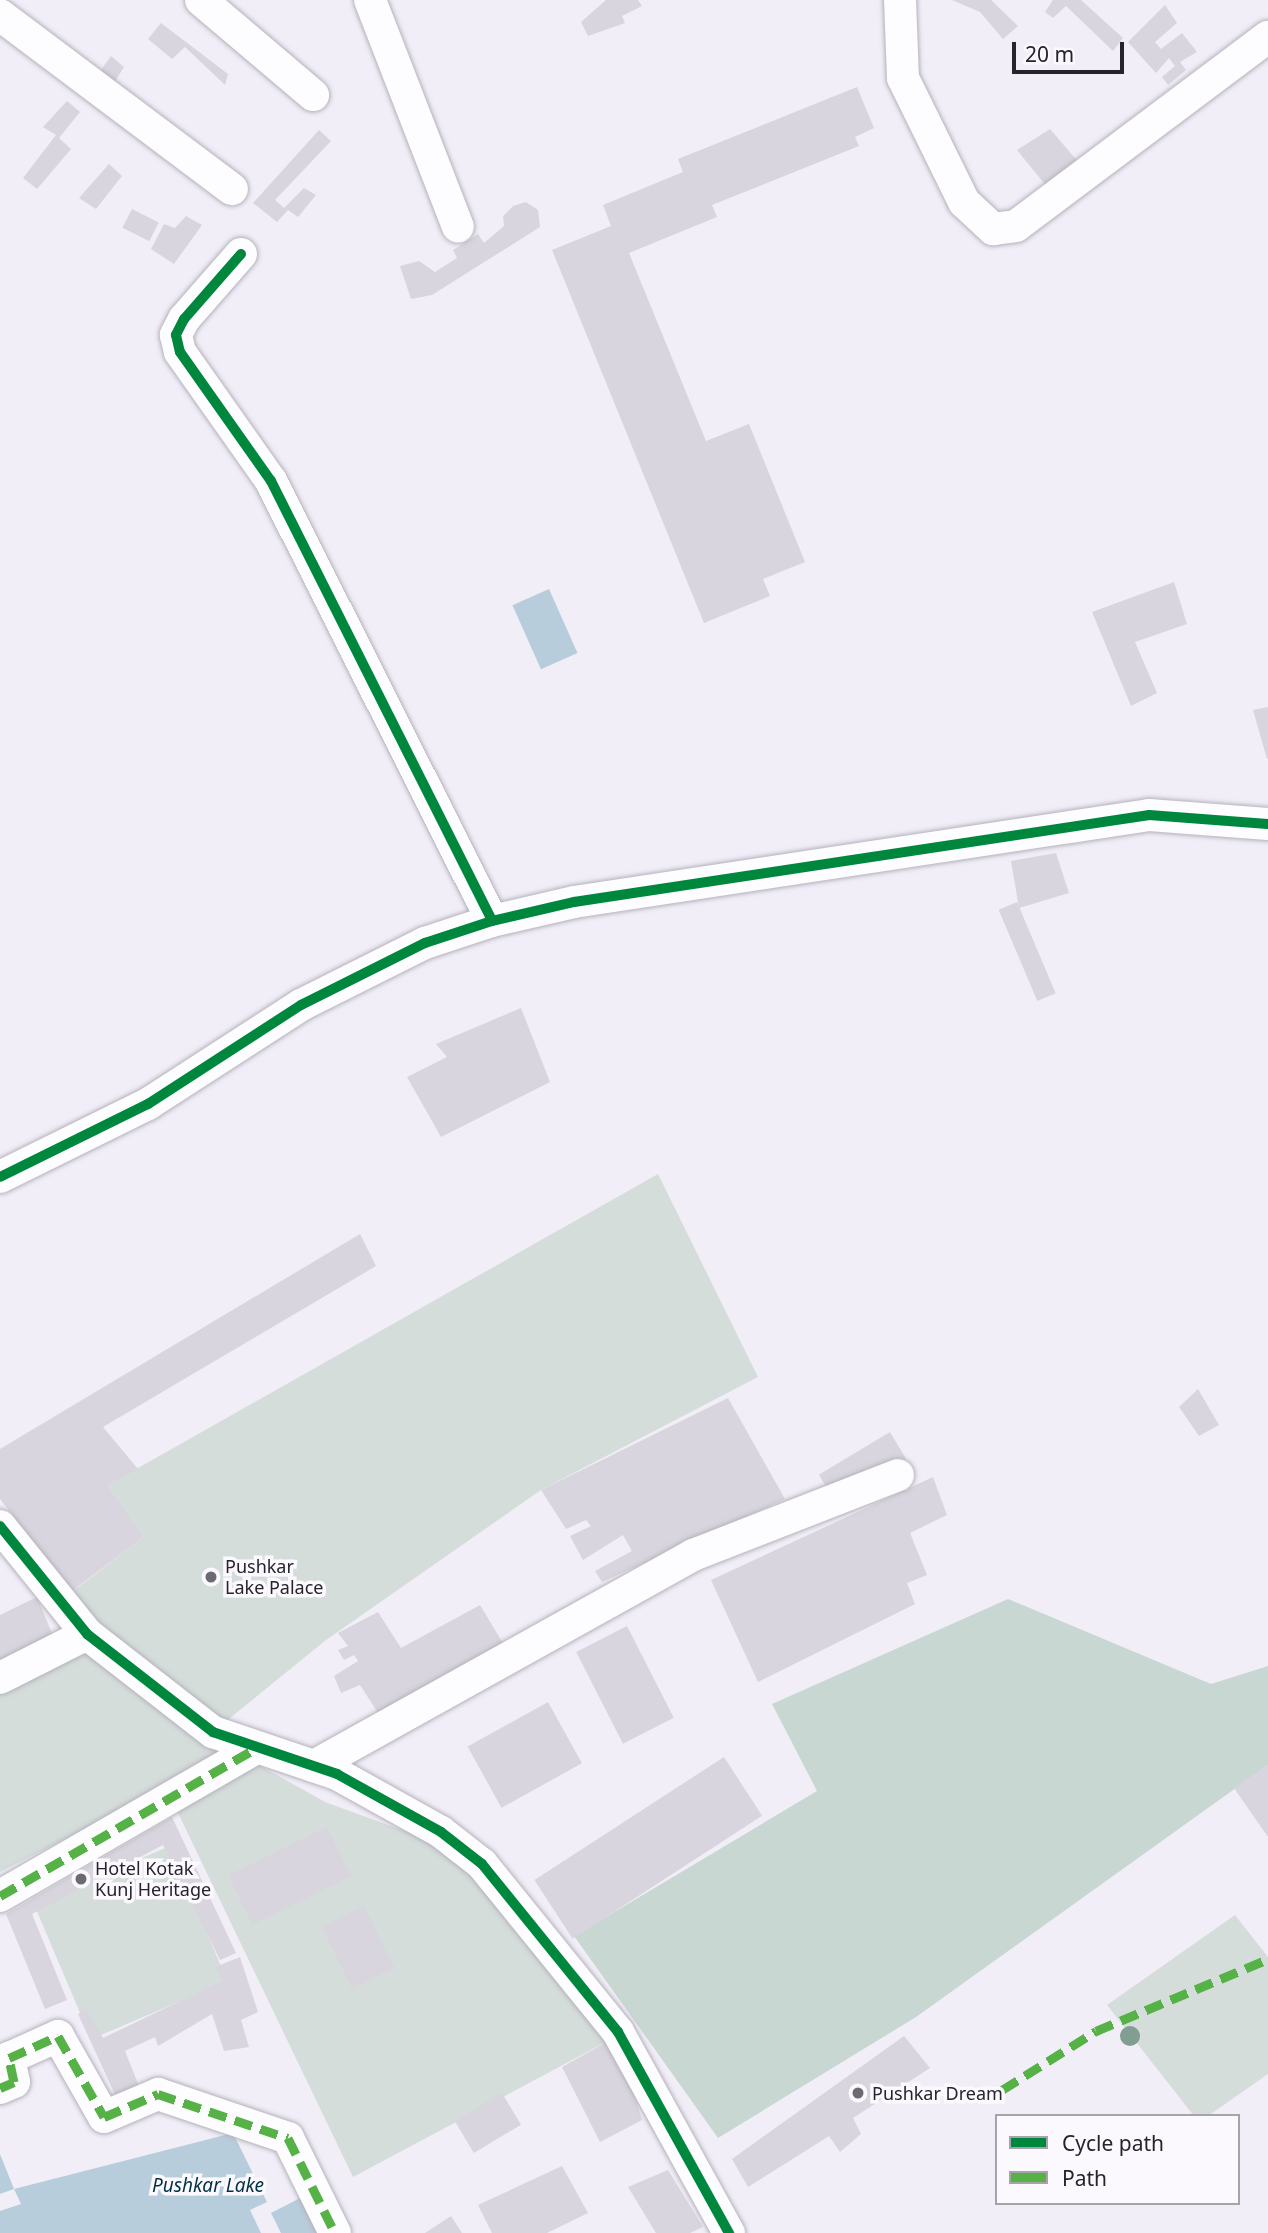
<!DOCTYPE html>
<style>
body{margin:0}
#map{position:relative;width:1268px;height:2233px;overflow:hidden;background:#f1eef8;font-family:"Noto Sans",sans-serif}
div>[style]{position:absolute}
.green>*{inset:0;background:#d4ddda;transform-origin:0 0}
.forest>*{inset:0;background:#c8d7d1}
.water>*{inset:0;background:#b7cddb;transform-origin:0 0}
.building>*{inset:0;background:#d8d5de;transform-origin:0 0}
.roads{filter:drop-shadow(0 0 2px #b5b2bc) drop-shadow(0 0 2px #b5b2bc)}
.street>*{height:32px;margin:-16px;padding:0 16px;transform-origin:16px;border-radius:16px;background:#fdfcfe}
.quiet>*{height:9px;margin-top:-4.5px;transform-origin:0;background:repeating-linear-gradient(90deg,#56b246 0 18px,transparent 0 27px)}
.cycleway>*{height:10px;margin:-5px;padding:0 5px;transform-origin:5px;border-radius:5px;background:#00873e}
.trees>*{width:20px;height:20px;margin:-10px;border-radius:50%;background:#829d92}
.dots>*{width:19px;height:19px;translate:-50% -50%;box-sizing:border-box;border:4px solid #fbf9fe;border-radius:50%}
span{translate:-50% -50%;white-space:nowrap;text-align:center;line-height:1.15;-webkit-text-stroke:7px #fbf9fe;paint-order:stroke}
.poi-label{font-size:18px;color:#26232d}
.left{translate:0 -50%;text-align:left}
.water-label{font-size:19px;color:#003244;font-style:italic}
.legend{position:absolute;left:995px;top:2114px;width:245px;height:91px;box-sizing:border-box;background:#fbf9fe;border:2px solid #a6a3aa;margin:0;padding:9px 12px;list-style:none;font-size:21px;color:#26232d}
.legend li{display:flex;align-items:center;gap:14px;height:35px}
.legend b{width:35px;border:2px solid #a6a3aa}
.scale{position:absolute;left:1012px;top:42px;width:112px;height:32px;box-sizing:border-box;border:4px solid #26232d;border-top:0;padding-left:9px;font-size:21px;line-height:24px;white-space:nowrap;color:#26232d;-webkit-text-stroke:5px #fbf9fe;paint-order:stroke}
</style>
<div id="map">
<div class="green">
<div style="clip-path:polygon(658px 1174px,758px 1377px,541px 1490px,326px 1640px,214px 1731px,60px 1601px,144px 1537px,108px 1485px)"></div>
<div style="clip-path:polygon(87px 1641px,193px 1728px,325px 1802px,498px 1865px,617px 2036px,353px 2177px,166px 1788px,0 1872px,0 1689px)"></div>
<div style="left:170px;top:1846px;width:147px;height:148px;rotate:67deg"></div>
<div style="clip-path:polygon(1235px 1915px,1268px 1957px,1268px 2074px,1208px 2116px,1194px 2116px,1107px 2005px)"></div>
</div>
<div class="forest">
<div style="clip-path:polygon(1008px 1599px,1211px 1684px,1268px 1666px,1268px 1765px,916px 2017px,718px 2138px,574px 1936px,817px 1791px,772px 1704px)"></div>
</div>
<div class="water">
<div style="left:549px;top:589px;width:70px;height:40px;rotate:66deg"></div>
<div style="clip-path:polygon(233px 2133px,267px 2202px,250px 2210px,261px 2233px,0 2233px,0 2211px,21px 2204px,14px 2189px,0 2194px,0 2154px,14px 2189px)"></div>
<div style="clip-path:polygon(306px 2195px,325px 2233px,281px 2233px,271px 2213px)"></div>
</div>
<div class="building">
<div style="clip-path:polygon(606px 0,638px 0,642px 6px,622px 16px,625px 23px,588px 36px,581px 22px)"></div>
<div style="clip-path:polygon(952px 0,991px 0,1018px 26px,1003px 39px,980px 12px)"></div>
<div style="clip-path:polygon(1053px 0,1081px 0,1123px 38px,1113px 51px,1066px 6px,1053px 18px,1045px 12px)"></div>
<div style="clip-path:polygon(1165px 5px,1177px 23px,1155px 42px,1161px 49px,1182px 33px,1197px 52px,1180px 62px,1186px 70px,1168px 85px,1162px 77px,1175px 66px,1169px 58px,1156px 73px,1128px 42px)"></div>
<div style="clip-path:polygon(161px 23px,228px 74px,225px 85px,185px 47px,172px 59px,148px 39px)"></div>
<div style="clip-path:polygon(111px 56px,124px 67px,114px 83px,101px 70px)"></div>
<div style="clip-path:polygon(857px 87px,874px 128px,855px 137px,859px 146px,712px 205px,717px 217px,629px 253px,706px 441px,749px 424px,805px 562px,763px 579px,770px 596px,704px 623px,552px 250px,611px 226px,603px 205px,683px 172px,678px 159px)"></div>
<div style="clip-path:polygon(67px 101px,80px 112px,59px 138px,71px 149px,37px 189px,23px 178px,56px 135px,43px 127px)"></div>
<div style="clip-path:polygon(1050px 129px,1086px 171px,1052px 193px,1017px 150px)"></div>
<div style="clip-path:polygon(319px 130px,331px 141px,275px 200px,284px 208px,304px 188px,316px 195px,298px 217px,288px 210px,277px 222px,253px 203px)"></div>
<div style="clip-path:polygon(109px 164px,122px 176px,96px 209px,79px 198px)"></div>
<div style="clip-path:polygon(526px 202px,538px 210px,540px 227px,432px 295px,411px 299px,400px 266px,419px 261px,435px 272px,457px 258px,453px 250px,478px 234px,484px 243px,504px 226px,503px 216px,513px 206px)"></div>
<div style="left:132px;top:209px;width:30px;height:21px;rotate:27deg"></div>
<div style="clip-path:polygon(186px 216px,202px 225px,174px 264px,151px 249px,164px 224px,175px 228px)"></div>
<div style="clip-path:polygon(1174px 582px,1187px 624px,1135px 642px,1157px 693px,1131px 706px,1092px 612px)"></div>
<div style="clip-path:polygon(1268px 707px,1268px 758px,1267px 759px,1253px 710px)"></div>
<div style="clip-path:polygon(1056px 853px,1069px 893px,1019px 908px,1011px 861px)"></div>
<div style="left:1017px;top:902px;width:99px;height:20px;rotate:67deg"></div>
<div style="clip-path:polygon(521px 1008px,550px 1082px,441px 1137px,407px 1077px,447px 1057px,436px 1044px)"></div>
<div style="clip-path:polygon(360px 1234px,376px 1266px,103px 1427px,138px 1469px,108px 1485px,144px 1537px,72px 1591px,0 1499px,0 1449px)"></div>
<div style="clip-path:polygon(1198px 1389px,1219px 1425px,1199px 1436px,1179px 1407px)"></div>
<div style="clip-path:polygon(728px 1398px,785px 1499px,602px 1582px,595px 1571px,632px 1551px,623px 1535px,583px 1560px,570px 1536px,591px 1526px,586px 1520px,566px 1529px,541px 1490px)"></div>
<div style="left:890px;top:1432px;width:31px;height:83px;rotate:59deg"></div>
<div style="clip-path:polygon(933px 1477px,947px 1515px,910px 1533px,927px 1575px,907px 1583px,915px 1604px,758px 1682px,711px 1580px)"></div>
<div style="clip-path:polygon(37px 1597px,56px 1643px,0 1670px,0 1615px)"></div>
<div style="clip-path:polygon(480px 1605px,504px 1645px,378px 1713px,360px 1685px,341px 1693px,334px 1676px,358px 1661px,354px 1655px,344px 1660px,338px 1650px,348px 1646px,338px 1633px,378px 1612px,401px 1648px)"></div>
<div style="left:627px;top:1626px;width:103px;height:57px;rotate:63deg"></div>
<div style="left:548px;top:1702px;width:70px;height:92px;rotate:61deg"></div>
<div style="left:724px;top:1757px;width:70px;height:226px;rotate:57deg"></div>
<div style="clip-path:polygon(1268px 1765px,1268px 1837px,1234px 1788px)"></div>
<div style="clip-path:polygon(172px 1817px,236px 1953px,220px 1960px,163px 1845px,32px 1914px,67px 2000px,45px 2009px,6px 1914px)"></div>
<div style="left:327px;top:1827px;width:55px;height:110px;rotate:64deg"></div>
<div style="left:364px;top:1906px;width:69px;height:47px;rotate:64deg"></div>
<div style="clip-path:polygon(240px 1957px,258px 2012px,241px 2020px,249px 2047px,224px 2051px,212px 2014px,158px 2046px,155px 2037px,125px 2051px,141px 2091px,118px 2101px,78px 2014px,86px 2009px,103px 2038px,222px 1981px,215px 1967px)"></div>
<div style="clip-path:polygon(617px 2036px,642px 2120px,600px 2142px,562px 2067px)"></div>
<div style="clip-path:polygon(904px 2036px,930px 2068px,853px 2118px,861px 2134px,840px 2152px,829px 2136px,748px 2187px,732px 2159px)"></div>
<div style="left:502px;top:2093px;width:37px;height:55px;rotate:59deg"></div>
<div style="clip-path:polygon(562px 2166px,588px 2213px,547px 2233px,492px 2233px,478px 2205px)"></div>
<div style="clip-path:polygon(668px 2170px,703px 2227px,690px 2233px,656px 2233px,628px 2187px)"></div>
<div style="clip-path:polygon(451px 2216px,462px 2233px,425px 2233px)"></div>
</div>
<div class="roads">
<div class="street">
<div style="left:201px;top:0;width:147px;rotate:40.3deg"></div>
<div style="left:370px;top:0;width:243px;rotate:68.8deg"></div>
<div style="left:900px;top:0;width:78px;rotate:87.8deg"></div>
<div style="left:903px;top:78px;width:138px;rotate:63.8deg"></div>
<div style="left:964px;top:202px;width:40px;rotate:43deg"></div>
<div style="left:993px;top:229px;width:23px;rotate:-7deg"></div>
<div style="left:1016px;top:226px;width:315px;rotate:-36.9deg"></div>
<div style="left:0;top:15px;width:290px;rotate:36.9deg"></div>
<div style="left:241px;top:254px;width:86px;rotate:131.2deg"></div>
<div style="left:184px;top:319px;width:18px;rotate:117deg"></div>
<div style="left:176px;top:335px;width:17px;rotate:77deg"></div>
<div style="left:180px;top:352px;width:158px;rotate:54.8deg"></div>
<div style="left:271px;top:481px;width:492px;rotate:63.3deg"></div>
<div style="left:0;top:1177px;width:165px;rotate:-26.3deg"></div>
<div style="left:148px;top:1104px;width:182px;rotate:-32.9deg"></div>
<div style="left:301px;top:1005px;width:139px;rotate:-26.6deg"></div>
<div style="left:425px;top:943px;width:71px;rotate:-18.2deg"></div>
<div style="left:492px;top:921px;width:84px;rotate:-13deg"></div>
<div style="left:574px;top:902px;width:582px;rotate:-8.6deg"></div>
<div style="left:1149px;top:815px;width:119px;rotate:4.3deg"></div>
<div style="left:0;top:1526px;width:139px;rotate:51.1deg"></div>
<div style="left:87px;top:1634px;width:160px;rotate:37.9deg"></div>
<div style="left:213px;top:1732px;width:131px;rotate:18.7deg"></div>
<div style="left:337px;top:1774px;width:119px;rotate:29.1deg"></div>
<div style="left:441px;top:1832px;width:52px;rotate:38deg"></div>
<div style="left:482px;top:1864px;width:216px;rotate:51deg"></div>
<div style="left:618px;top:2032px;width:230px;rotate:61.1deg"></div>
<div style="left:0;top:1678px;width:97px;rotate:-26.8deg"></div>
<div style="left:314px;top:1766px;width:434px;rotate:-29.1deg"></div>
<div style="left:693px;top:1555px;width:220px;rotate:-21.3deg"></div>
<div style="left:0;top:1896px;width:296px;rotate:-30deg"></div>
<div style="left:0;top:2088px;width:15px;rotate:-23deg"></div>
<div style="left:14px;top:2082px;width:25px;rotate:-102deg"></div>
<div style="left:9px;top:2058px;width:54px;rotate:-24.2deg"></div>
<div style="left:58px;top:2036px;width:93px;rotate:60.4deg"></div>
<div style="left:104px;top:2117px;width:59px;rotate:-23.1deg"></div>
<div style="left:158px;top:2094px;width:137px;rotate:18.7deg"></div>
<div style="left:288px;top:2138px;width:106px;rotate:63.7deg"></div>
</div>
</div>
<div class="quiet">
<div style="left:0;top:1896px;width:296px;rotate:-30deg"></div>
<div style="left:0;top:2088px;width:15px;rotate:-23deg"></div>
<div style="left:14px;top:2082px;width:25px;rotate:-102deg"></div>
<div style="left:9px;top:2058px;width:54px;rotate:-24.2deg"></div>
<div style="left:58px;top:2036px;width:93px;rotate:60.4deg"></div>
<div style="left:104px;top:2117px;width:59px;rotate:-23.1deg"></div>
<div style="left:158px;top:2094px;width:137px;rotate:18.7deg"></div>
<div style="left:288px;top:2138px;width:106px;rotate:63.7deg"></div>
<div style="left:1002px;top:2090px;width:111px;rotate:-32.1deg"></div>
<div style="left:1096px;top:2031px;width:186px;rotate:-22.7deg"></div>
</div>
<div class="cycleway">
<div style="left:241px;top:254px;width:86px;rotate:131.2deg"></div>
<div style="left:184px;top:319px;width:18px;rotate:117deg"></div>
<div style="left:176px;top:335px;width:17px;rotate:77deg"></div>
<div style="left:180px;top:352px;width:158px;rotate:54.8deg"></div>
<div style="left:271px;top:481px;width:492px;rotate:63.3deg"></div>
<div style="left:0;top:1177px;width:165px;rotate:-26.3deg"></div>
<div style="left:148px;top:1104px;width:182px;rotate:-32.9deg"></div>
<div style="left:301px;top:1005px;width:139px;rotate:-26.6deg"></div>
<div style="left:425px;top:943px;width:71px;rotate:-18.2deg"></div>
<div style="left:492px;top:921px;width:84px;rotate:-13deg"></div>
<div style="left:574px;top:902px;width:582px;rotate:-8.6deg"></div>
<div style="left:1149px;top:815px;width:119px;rotate:4.3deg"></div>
<div style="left:0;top:1526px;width:139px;rotate:51.1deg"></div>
<div style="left:87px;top:1634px;width:160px;rotate:37.9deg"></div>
<div style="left:213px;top:1732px;width:131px;rotate:18.7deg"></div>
<div style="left:337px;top:1774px;width:119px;rotate:29.1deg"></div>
<div style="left:441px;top:1832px;width:52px;rotate:38deg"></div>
<div style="left:482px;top:1864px;width:216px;rotate:51deg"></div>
<div style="left:618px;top:2032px;width:230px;rotate:61.1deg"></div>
</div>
<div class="trees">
<div style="left:1130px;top:2036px"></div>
</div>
<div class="dots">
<div style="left:211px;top:1577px;background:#6d6a74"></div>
<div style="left:81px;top:1879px;background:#6d6a74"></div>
<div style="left:858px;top:2093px;background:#6d6a74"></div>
</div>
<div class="poi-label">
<span class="left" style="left:225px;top:1577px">Pushkar<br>Lake Palace</span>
<span class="left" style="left:95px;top:1879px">Hotel Kotak<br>Kunj Heritage</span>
<span class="left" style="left:872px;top:2093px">Pushkar Dream</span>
</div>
<div class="water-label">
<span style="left:208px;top:2186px">Pushkar Lake</span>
</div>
<ul class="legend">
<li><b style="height:9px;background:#00873e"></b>Cycle path</li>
<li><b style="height:9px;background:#56b246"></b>Path</li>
</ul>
<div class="scale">20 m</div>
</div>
